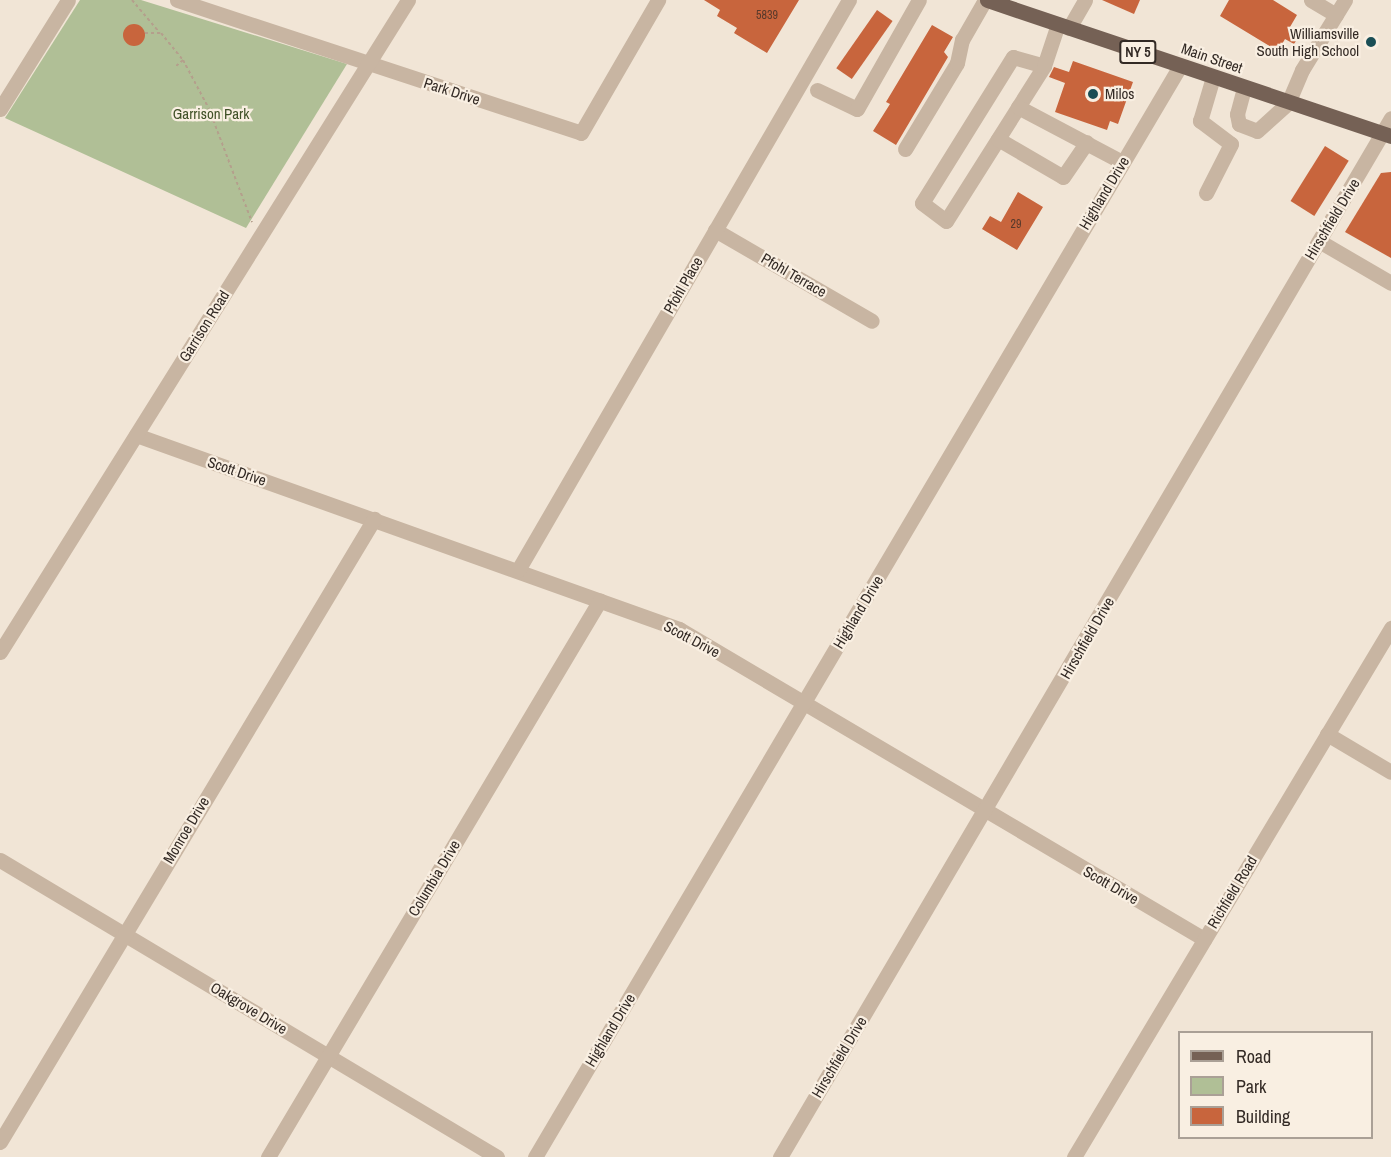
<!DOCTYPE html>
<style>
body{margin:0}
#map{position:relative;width:1391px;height:1157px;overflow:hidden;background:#f1e5d6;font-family:"Archivo Narrow",sans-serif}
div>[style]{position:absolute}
.green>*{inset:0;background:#b0bf96}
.building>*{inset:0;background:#c8653d;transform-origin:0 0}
.round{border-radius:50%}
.path>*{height:2px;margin-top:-1px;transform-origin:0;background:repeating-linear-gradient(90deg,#b49f8c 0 3px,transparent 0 6px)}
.minor>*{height:15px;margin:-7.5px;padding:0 7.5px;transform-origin:7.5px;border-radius:7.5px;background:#c8b5a2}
.major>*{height:15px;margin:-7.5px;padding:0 7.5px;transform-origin:7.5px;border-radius:7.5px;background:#756155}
.dots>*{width:16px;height:16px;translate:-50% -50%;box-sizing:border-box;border:3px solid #f9efe2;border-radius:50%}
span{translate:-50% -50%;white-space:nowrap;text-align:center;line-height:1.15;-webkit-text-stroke:4.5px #f9efe2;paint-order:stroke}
.number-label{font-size:12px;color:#58392b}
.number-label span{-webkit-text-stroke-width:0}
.shield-label span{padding:2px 4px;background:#f9efe2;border:2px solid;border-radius:4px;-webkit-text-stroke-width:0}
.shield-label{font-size:14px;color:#332a25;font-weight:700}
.poi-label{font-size:15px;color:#332a25}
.right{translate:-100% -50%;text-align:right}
.left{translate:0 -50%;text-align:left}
.street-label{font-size:15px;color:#332a25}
.park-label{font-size:15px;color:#405128}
.legend{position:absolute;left:1178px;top:1031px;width:195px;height:108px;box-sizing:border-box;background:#f9efe2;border:2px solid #aaa096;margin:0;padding:8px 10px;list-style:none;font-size:18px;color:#332a25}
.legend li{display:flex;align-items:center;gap:12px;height:30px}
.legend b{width:30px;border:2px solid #aaa096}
</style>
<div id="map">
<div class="green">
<div style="clip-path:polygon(80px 0,141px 0,347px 64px,246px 228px,5px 118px)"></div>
</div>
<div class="building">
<div style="clip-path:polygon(704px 0,799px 0,767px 53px,734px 33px,737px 28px,717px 16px,720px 10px)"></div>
<div style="clip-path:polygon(1102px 0,1140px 0,1134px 14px)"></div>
<div style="clip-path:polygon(1229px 0,1273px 0,1297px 15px,1290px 27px,1301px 33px,1294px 44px,1285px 39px,1278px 51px,1220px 16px)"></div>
<div style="left:877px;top:10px;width:19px;height:71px;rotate:35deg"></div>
<div class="round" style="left:123px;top:24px;width:22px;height:22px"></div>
<div style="clip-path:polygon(932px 25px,953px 37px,944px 52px,948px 57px,896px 145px,873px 131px,890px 104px,886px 102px)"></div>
<div style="clip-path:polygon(1073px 61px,1133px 82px,1118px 124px,1110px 121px,1107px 130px,1055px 112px,1065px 83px,1049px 77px,1054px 67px,1069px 72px)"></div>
<div style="left:1325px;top:146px;width:28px;height:65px;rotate:32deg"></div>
<div style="clip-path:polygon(1391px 172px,1391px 258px,1345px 232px,1381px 173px)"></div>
<div style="clip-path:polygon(1018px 192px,1043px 207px,1017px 250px,982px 229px,990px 216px,1001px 222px)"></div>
</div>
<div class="path">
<div style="left:132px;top:0;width:43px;rotate:49.7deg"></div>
<div style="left:160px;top:33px;width:15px;rotate:180deg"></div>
<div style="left:161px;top:33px;width:35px;rotate:51deg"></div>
<div style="left:183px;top:60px;width:11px;rotate:139deg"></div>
<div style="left:183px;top:60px;width:55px;rotate:62deg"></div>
<div style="left:209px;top:109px;width:121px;rotate:69.2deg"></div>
</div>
<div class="minor">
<div style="left:177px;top:0;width:425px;rotate:18.2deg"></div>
<div style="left:581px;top:133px;width:154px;rotate:-59.9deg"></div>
<div style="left:1311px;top:0;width:29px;rotate:31deg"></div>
<div style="left:1069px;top:28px;width:32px;rotate:-60deg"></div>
<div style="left:1044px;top:66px;width:183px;rotate:122.3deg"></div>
<div style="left:946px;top:221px;width:30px;rotate:-143deg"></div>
<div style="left:922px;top:203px;width:172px;rotate:-58.1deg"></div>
<div style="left:1013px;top:57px;width:32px;rotate:16deg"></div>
<div style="left:1044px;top:66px;width:44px;rotate:-71.6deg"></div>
<div style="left:1244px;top:88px;width:27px;rotate:105deg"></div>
<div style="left:1237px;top:114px;width:10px;rotate:79deg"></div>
<div style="left:1239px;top:124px;width:19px;rotate:21deg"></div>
<div style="left:1257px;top:131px;width:42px;rotate:-42.1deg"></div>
<div style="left:1288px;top:103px;width:36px;rotate:-67deg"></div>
<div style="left:1302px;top:70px;width:82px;rotate:-58.4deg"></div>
<div style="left:817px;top:90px;width:44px;rotate:25.4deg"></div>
<div style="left:857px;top:109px;width:125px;rotate:-60.4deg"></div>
<div style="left:1018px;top:107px;width:118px;rotate:27.9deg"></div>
<div style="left:0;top:109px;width:128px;rotate:-58deg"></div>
<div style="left:998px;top:139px;width:75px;rotate:30.3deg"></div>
<div style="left:1063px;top:177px;width:42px;rotate:-55.6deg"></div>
<div style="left:905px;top:149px;width:100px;rotate:-58.8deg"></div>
<div style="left:957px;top:63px;width:24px;rotate:-78deg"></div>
<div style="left:962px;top:40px;width:46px;rotate:-60.1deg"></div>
<div style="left:1206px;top:193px;width:55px;rotate:-63deg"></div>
<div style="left:1231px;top:144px;width:39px;rotate:-143deg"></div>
<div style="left:1200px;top:121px;width:46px;rotate:-73.5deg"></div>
<div style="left:715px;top:230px;width:181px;rotate:30.1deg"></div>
<div style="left:1319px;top:241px;width:83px;rotate:30.3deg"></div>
<div style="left:136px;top:435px;width:577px;rotate:19.66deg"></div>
<div style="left:679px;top:629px;width:610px;rotate:30.56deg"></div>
<div style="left:518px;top:570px;width:659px;rotate:-59.86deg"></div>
<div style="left:0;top:652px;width:769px;rotate:-57.96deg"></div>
<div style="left:1327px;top:734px;width:74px;rotate:30.7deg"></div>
<div style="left:0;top:860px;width:579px;rotate:30.86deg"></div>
<div style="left:0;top:1142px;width:727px;rotate:-59.02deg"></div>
<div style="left:268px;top:1157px;width:648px;rotate:-59.2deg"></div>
<div style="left:535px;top:1157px;width:1267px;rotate:-59.41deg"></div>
<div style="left:780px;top:1157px;width:1205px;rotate:-59.54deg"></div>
<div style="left:1074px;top:1157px;width:617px;rotate:-59.07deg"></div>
</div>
<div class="major">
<div style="left:987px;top:0;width:426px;rotate:18.6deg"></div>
</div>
<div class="dots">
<div style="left:1371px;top:42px;background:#1a4e55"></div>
<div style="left:1093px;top:94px;background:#1a4e55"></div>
</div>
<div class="number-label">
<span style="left:767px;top:16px">5839</span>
<span style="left:1016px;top:225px">29</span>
</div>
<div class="shield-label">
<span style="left:1138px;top:52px">NY 5</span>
</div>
<div class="poi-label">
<span class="right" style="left:1359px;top:42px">Williamsville<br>South High School</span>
<span class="left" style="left:1105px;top:94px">Milos</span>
</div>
<div class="street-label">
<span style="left:1212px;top:58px;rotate:19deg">Main Street</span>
<span style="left:452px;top:91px;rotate:18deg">Park Drive</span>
<span style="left:1104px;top:193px;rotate:-59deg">Highland Drive</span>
<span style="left:1332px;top:219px;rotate:-59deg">Hirschfield Drive</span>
<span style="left:794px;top:275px;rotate:30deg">Pfohl Terrace</span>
<span style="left:683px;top:285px;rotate:-60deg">Pfohl Place</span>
<span style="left:204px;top:326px;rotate:-58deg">Garrison Road</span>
<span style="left:237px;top:471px;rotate:19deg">Scott Drive</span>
<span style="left:858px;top:612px;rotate:-59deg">Highland Drive</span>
<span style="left:1087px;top:638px;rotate:-60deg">Hirschfield Drive</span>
<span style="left:692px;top:639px;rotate:28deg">Scott Drive</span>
<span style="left:186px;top:830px;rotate:-59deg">Monroe Drive</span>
<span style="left:434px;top:878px;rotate:-59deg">Columbia Drive</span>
<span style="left:1111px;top:885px;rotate:30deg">Scott Drive</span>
<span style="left:1232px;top:892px;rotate:-59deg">Richfield Road</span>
<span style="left:249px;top:1008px;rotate:31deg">Oakgrove Drive</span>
<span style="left:610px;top:1030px;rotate:-59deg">Highland Drive</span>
<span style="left:839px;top:1057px;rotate:-59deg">Hirschfield Drive</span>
</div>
<div class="park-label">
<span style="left:211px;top:114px">Garrison Park</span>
</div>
<ul class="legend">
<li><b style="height:8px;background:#756155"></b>Road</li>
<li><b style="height:16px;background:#b0bf96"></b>Park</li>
<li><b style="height:16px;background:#c8653d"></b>Building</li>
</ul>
</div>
